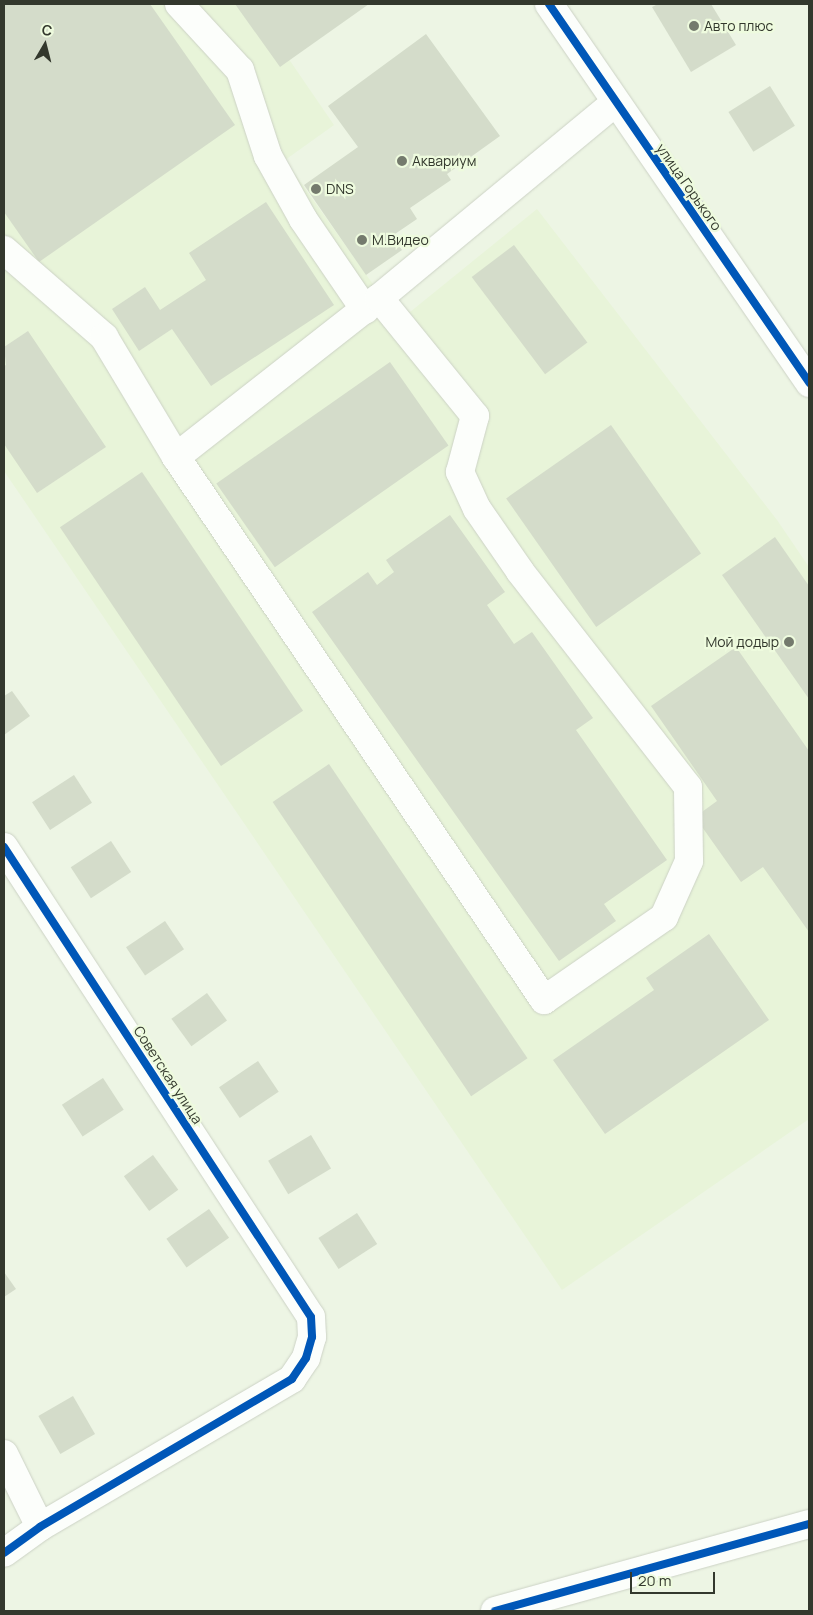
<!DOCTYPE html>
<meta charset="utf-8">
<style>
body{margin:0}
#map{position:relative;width:813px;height:1615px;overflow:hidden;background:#edf5e4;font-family:Manrope,sans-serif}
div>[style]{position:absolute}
.built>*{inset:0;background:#e8f4d9}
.building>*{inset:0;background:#d4dcca;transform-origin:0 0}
.roads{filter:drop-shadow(0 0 1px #ccd2c5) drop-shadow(0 0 1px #ccd2c5)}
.minor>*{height:28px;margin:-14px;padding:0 14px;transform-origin:14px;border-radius:14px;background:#fcfefb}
.cycleway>*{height:8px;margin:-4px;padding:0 4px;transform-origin:4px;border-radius:4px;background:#0057b8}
.dots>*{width:14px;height:14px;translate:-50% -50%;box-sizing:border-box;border:2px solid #eefbde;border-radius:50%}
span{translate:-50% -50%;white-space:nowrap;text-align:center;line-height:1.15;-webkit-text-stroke:4.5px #eefbde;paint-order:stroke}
.poi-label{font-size:14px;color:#33382d}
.left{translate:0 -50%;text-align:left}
.right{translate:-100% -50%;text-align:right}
.street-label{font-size:14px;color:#33382d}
.frame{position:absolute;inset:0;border:5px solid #33382d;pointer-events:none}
.north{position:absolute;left:20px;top:20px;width:50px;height:50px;-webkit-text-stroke:4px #eefbde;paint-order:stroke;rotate:8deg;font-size:14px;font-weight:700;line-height:20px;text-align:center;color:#33382d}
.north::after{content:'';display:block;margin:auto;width:18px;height:22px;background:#33382d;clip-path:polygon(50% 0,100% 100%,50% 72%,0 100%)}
.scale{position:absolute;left:630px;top:1572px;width:85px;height:22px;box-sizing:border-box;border:2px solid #33382d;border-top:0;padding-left:6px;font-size:15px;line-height:18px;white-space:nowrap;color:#33382d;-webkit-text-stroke:4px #eefbde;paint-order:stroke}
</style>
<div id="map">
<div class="built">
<div style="clip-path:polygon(4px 4px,251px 4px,334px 125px,285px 160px,399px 321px,537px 209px,777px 520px,809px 567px,809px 1119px,562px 1290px,4px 471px)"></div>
</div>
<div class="building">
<div style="clip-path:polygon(4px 4px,150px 4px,235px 125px,39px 262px,4px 212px)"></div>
<div style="clip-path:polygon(235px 4px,369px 4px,280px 67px)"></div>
<div style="clip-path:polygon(658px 4px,711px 4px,736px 45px,691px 72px,652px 7px)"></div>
<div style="clip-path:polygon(426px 34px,500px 136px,447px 174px,451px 180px,410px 208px,417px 219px,392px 236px,402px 250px,366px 275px,304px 185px,358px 147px,328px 106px)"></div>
<div style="left:770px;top:86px;width:47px;height:49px;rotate:58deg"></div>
<div style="clip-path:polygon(266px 202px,334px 305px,211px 386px,172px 329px,139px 351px,112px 309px,145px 287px,160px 310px,206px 280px,189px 253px)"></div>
<div style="left:514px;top:245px;width:122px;height:53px;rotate:53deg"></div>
<div style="clip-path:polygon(28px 331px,106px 447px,37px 493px,4px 444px,4px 366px,6px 365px,4px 347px)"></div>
<div style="left:390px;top:362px;width:102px;height:212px;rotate:55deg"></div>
<div style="left:611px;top:425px;width:157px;height:128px;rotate:55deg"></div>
<div style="left:142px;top:472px;width:288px;height:99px;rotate:56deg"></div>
<div style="clip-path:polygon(450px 515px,505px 592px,487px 605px,514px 644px,532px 632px,593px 718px,576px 730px,667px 860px,604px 904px,616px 921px,559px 961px,312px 612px,368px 572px,377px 585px,394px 572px,386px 560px)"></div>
<div style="clip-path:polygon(775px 537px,809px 586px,809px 699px,722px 575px)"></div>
<div style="clip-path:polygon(736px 647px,809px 751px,809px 932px,763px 867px,741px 882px,695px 817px,717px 801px,651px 706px)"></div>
<div style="clip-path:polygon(12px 691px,30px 716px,4px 735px,4px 696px)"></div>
<div style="left:329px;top:764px;width:355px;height:68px;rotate:56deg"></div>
<div style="left:74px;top:775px;width:33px;height:50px;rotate:57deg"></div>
<div style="left:111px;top:841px;width:37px;height:48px;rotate:57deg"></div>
<div style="left:165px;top:921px;width:34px;height:47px;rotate:56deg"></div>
<div style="clip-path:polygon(709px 934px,769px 1020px,605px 1134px,553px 1060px,654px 990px,646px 978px)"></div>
<div style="left:207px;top:993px;width:34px;height:44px;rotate:54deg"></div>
<div style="left:258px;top:1061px;width:37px;height:47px;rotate:56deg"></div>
<div style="left:103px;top:1078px;width:38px;height:49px;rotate:57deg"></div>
<div style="left:311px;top:1135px;width:39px;height:50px;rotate:59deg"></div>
<div style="left:153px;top:1155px;width:43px;height:36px;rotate:54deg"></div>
<div style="left:209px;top:1209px;width:35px;height:52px;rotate:55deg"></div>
<div style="left:357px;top:1213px;width:37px;height:46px;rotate:57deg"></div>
<div style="clip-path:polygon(4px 1272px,16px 1289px,4px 1297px)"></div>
<div style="left:73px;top:1396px;width:44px;height:40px;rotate:60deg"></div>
</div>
<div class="roads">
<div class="minor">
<div style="left:179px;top:4px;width:90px;rotate:47.3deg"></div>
<div style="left:240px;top:70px;width:90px;rotate:72deg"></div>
<div style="left:268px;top:156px;width:72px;rotate:60.9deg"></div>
<div style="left:303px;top:219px;width:110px;rotate:55.7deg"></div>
<div style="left:549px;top:4px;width:460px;rotate:55.5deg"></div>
<div style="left:4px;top:250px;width:133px;rotate:41deg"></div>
<div style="left:104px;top:337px;width:140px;rotate:59deg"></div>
<div style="left:176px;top:457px;width:656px;rotate:55.87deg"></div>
<div style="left:544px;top:1000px;width:146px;rotate:-34.7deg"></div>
<div style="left:664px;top:917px;width:61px;rotate:-65.9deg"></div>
<div style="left:689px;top:861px;width:74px;rotate:-90.8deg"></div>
<div style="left:688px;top:787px;width:274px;rotate:-127.9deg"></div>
<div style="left:520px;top:571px;width:75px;rotate:-124.7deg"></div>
<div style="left:477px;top:509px;width:41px;rotate:-114.7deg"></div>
<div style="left:460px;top:472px;width:58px;rotate:-75deg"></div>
<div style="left:475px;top:416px;width:152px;rotate:-129.1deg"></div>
<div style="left:176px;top:457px;width:258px;rotate:-38.1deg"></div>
<div style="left:379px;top:298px;width:306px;rotate:-39.6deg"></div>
<div style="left:4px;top:847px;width:561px;rotate:56.85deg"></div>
<div style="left:311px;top:1317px;width:20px;rotate:87deg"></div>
<div style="left:312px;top:1337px;width:22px;rotate:106deg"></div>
<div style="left:306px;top:1358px;width:25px;rotate:124deg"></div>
<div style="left:292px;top:1379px;width:292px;rotate:149.6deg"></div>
<div style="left:40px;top:1527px;width:44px;rotate:144.2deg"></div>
<div style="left:4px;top:1454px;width:81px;rotate:63.7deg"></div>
<div style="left:495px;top:1611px;width:326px;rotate:-15.5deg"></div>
</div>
</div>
<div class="cycleway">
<div style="left:549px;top:4px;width:460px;rotate:55.5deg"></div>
<div style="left:4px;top:847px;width:561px;rotate:56.85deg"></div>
<div style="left:311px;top:1317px;width:20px;rotate:87deg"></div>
<div style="left:312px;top:1337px;width:22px;rotate:106deg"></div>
<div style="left:306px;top:1358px;width:25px;rotate:124deg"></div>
<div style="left:292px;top:1379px;width:292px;rotate:149.6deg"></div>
<div style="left:40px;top:1527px;width:44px;rotate:144.2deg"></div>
<div style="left:495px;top:1611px;width:326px;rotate:-15.5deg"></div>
</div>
<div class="dots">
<div style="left:694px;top:26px;background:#747a6d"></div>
<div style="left:402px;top:161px;background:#747a6d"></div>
<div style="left:316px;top:189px;background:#747a6d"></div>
<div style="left:362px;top:240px;background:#747a6d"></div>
<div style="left:789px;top:642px;background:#747a6d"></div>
</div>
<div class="poi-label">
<span class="left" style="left:704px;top:26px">Авто плюс</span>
<span class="left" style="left:412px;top:161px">Аквариум</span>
<span class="left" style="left:326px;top:189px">DNS</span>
<span class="left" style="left:372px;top:240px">М.Видео</span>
<span class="right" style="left:779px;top:642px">Мой додыр</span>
</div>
<div class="street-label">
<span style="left:689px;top:187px;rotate:55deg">улица Горького</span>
<span style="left:168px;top:1075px;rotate:57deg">Советская улица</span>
</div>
<div class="frame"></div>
<div class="north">С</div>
<div class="scale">20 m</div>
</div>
